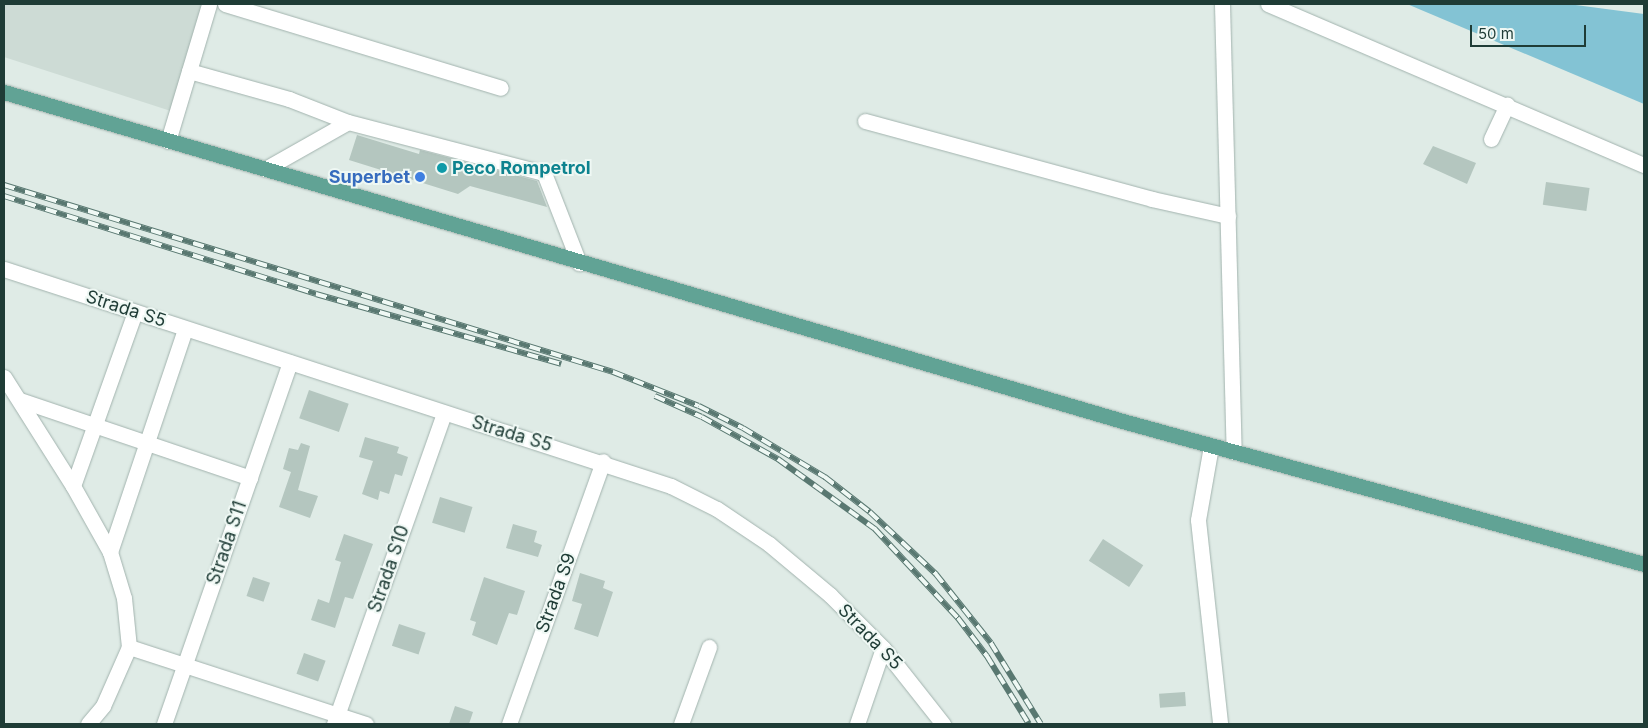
<!DOCTYPE html>
<style>
body{margin:0}
#map{position:relative;width:1648px;height:728px;overflow:hidden;background:#dfebe6;font-family:Inter,sans-serif}
div>[style]{position:absolute}
.built>*{inset:0;background:#cddbd5}
.water>*{inset:0;background:#83c3d4}
.building>*{inset:0;background:#b4c6bf;transform-origin:0 0}
.roads{filter:drop-shadow(0 0 1px #a2b3ae) drop-shadow(0 0 1px #a2b3ae)}
.minor>*{height:15px;margin:-7.5px;padding:0 7.5px;transform-origin:7.5px;border-radius:7.5px;background:#fff}
.major>*{height:15px;margin:-7.5px;padding:0 7.5px;transform-origin:7.5px;border-radius:7.5px;background:#61a395}
.rail>*{height:5.5px;margin-top:-2.75px;transform-origin:0;background:repeating-linear-gradient(90deg,#eff8f4 0 11px,#597871 0 22px);box-sizing:border-box;border-block:1px solid #597871}
.dots>*{width:14px;height:14px;translate:-50% -50%;box-sizing:border-box;border:2px solid #eff8f4;border-radius:50%}
span{translate:-50% -50%;white-space:nowrap;text-align:center;line-height:1.15;-webkit-text-stroke:4px #eff8f4;paint-order:stroke}
.culture-label{font-size:18px;color:#0d838f;font-weight:700}
.left{translate:0 -50%;text-align:left}
.shop-label{font-size:18px;color:#366cbe;font-weight:700}
.right{translate:-100% -50%;text-align:right}
.street-label{font-size:18px;color:#1f3c36}
.frame{position:absolute;inset:0;border:5px solid #1f3c36;pointer-events:none}
.scale{position:absolute;left:1470px;top:25px;width:116px;height:22px;box-sizing:border-box;border:2px solid #1f3c36;border-top:0;padding-left:6px;font-size:15px;line-height:18px;white-space:nowrap;color:#1f3c36;-webkit-text-stroke:4px #eff8f4;paint-order:stroke}
</style>
<div id="map">
<div class="built">
<div style="clip-path:polygon(4px 4px,209px 4px,177px 113px,4px 57px)"></div>
</div>
<div class="water">
<div style="clip-path:polygon(1407px 4px,1568px 4px,1644px 14px,1644px 104px)"></div>
</div>
<div class="building">
<div style="clip-path:polygon(357px 135px,419px 154px,420px 150px,537px 181px,547px 207px,470px 186px,458px 194px,349px 160px)"></div>
<div style="clip-path:polygon(1433px 146px,1476px 163px,1467px 184px,1423px 164px)"></div>
<div style="left:1546px;top:182px;width:44px;height:23px;rotate:8deg"></div>
<div style="left:309px;top:390px;width:42px;height:30px;rotate:19deg"></div>
<div style="clip-path:polygon(365px 437px,399px 447px,397px 453px,408px 457px,402px 476px,395px 474px,389px 494px,380px 491px,378px 500px,362px 494px,373px 461px,359px 457px)"></div>
<div style="clip-path:polygon(301px 443px,310px 446px,298px 490px,318px 496px,310px 518px,279px 507px,291px 472px,283px 469px,289px 448px,298px 450px)"></div>
<div style="left:440px;top:497px;width:34px;height:27px;rotate:17deg"></div>
<div style="clip-path:polygon(513px 524px,537px 531px,534px 542px,542px 545px,538px 557px,506px 548px)"></div>
<div style="clip-path:polygon(344px 534px,373px 544px,353px 599px,345px 597px,335px 628px,311px 620px,318px 599px,329px 603px,341px 562px,335px 560px)"></div>
<div style="left:1103px;top:539px;width:48px;height:26px;rotate:33deg"></div>
<div style="clip-path:polygon(580px 573px,605px 581px,603px 588px,613px 592px,598px 637px,574px 629px,582px 604px,572px 601px)"></div>
<div style="left:253px;top:577px;width:18px;height:20px;rotate:19deg"></div>
<div style="clip-path:polygon(484px 577px,525px 591px,517px 615px,509px 613px,497px 645px,472px 635px,476px 622px,470px 620px)"></div>
<div style="left:399px;top:624px;width:28px;height:23px;rotate:18deg"></div>
<div style="left:304px;top:653px;width:23px;height:22px;rotate:20deg"></div>
<div style="left:1185px;top:692px;width:14px;height:26px;rotate:86deg"></div>
<div style="clip-path:polygon(455px 706px,473px 712px,469px 724px,449px 724px)"></div>
</div>
<div class="roads">
<div class="minor">
<div style="left:225px;top:4px;width:288px;rotate:16.9deg"></div>
<div style="left:1222px;top:4px;width:448px;rotate:88.5deg"></div>
<div style="left:1268px;top:4px;width:409px;rotate:23.2deg"></div>
<div style="left:189px;top:71px;width:104px;rotate:15.6deg"></div>
<div style="left:289px;top:99px;width:63px;rotate:21.3deg"></div>
<div style="left:865px;top:121px;width:297px;rotate:15.2deg"></div>
<div style="left:1152px;top:199px;width:78px;rotate:12.6deg"></div>
<div style="left:1491px;top:139px;width:38px;rotate:-65deg"></div>
<div style="left:168px;top:141px;width:143px;rotate:-73.3deg"></div>
<div style="left:265px;top:169px;width:95px;rotate:-29.5deg"></div>
<div style="left:348px;top:122px;width:203px;rotate:14.6deg"></div>
<div style="left:544px;top:173px;width:97px;rotate:68.7deg"></div>
<div style="left:4px;top:269px;width:701px;rotate:18.02deg"></div>
<div style="left:671px;top:486px;width:51px;rotate:26.6deg"></div>
<div style="left:717px;top:509px;width:63px;rotate:33.9deg"></div>
<div style="left:769px;top:544px;width:80px;rotate:39.9deg"></div>
<div style="left:830px;top:595px;width:75px;rotate:45deg"></div>
<div style="left:883px;top:648px;width:97px;rotate:51.7deg"></div>
<div style="left:4px;top:377px;width:129px;rotate:57.7deg"></div>
<div style="left:73px;top:486px;width:76px;rotate:60.7deg"></div>
<div style="left:110px;top:552px;width:48px;rotate:73.1deg"></div>
<div style="left:124px;top:598px;width:49px;rotate:84.2deg"></div>
<div style="left:129px;top:647px;width:64px;rotate:113.8deg"></div>
<div style="left:103px;top:706px;width:23px;rotate:130deg"></div>
<div style="left:20px;top:400px;width:243px;rotate:18.7deg"></div>
<div style="left:1211px;top:446px;width:75px;rotate:100deg"></div>
<div style="left:1198px;top:520px;width:205px;rotate:83.8deg"></div>
<div style="left:73px;top:486px;width:185px;rotate:-70.4deg"></div>
<div style="left:110px;top:552px;width:235px;rotate:-71.4deg"></div>
<div style="left:129px;top:647px;width:249px;rotate:18deg"></div>
<div style="left:164px;top:724px;width:383px;rotate:-70.8deg"></div>
<div style="left:334px;top:724px;width:330px;rotate:-70.5deg"></div>
<div style="left:509px;top:724px;width:279px;rotate:-70.3deg"></div>
<div style="left:681px;top:724px;width:82px;rotate:-70deg"></div>
<div style="left:857px;top:724px;width:80px;rotate:-71.1deg"></div>
</div>
<div class="major">
<div style="left:4px;top:92px;width:1170px;rotate:16.39deg"></div>
<div style="left:1126px;top:422px;width:537px;rotate:15.33deg"></div>
</div>
</div>
<div class="rail">
<div style="left:4px;top:185px;width:637px;rotate:17.07deg"></div>
<div style="left:613px;top:372px;width:92px;rotate:21.6deg"></div>
<div style="left:699px;top:406px;width:49px;rotate:26.6deg"></div>
<div style="left:743px;top:428px;width:96px;rotate:30.9deg"></div>
<div style="left:825px;top:477px;width:57px;rotate:37.9deg"></div>
<div style="left:870px;top:512px;width:91px;rotate:43.2deg"></div>
<div style="left:936px;top:574px;width:88px;rotate:51.4deg"></div>
<div style="left:991px;top:643px;width:95px;rotate:58.3deg"></div>
<div style="left:4px;top:196px;width:327px;rotate:17.4deg"></div>
<div style="left:316px;top:294px;width:255px;rotate:15.9deg"></div>
<div style="left:655px;top:396px;width:51px;rotate:24.1deg"></div>
<div style="left:702px;top:417px;width:87px;rotate:28.9deg"></div>
<div style="left:778px;top:459px;width:120px;rotate:35.8deg"></div>
<div style="left:875px;top:529px;width:122px;rotate:47deg"></div>
<div style="left:958px;top:618px;width:48px;rotate:52.7deg"></div>
<div style="left:987px;top:656px;width:80px;rotate:58.3deg"></div>
</div>
<div class="dots">
<div style="left:442px;top:168px;background:#0f9aa8"></div>
<div style="left:420px;top:177px;background:#3f7fe0"></div>
</div>
<div class="culture-label">
<span class="left" style="left:452px;top:168px">Peco Rompetrol</span>
</div>
<div class="shop-label">
<span class="right" style="left:410px;top:177px">Superbet</span>
</div>
<div class="street-label">
<span style="left:126px;top:309px;rotate:18deg">Strada S5</span>
<span style="left:512px;top:434px;rotate:17deg">Strada S5</span>
<span style="left:227px;top:543px;rotate:-71deg">Strada S11</span>
<span style="left:389px;top:569px;rotate:-71deg">Strada S10</span>
<span style="left:556px;top:593px;rotate:-70deg">Strada S9</span>
<span style="left:870px;top:637px;rotate:46deg">Strada S5</span>
</div>
<div class="frame"></div>
<div class="scale">50 m</div>
</div>
